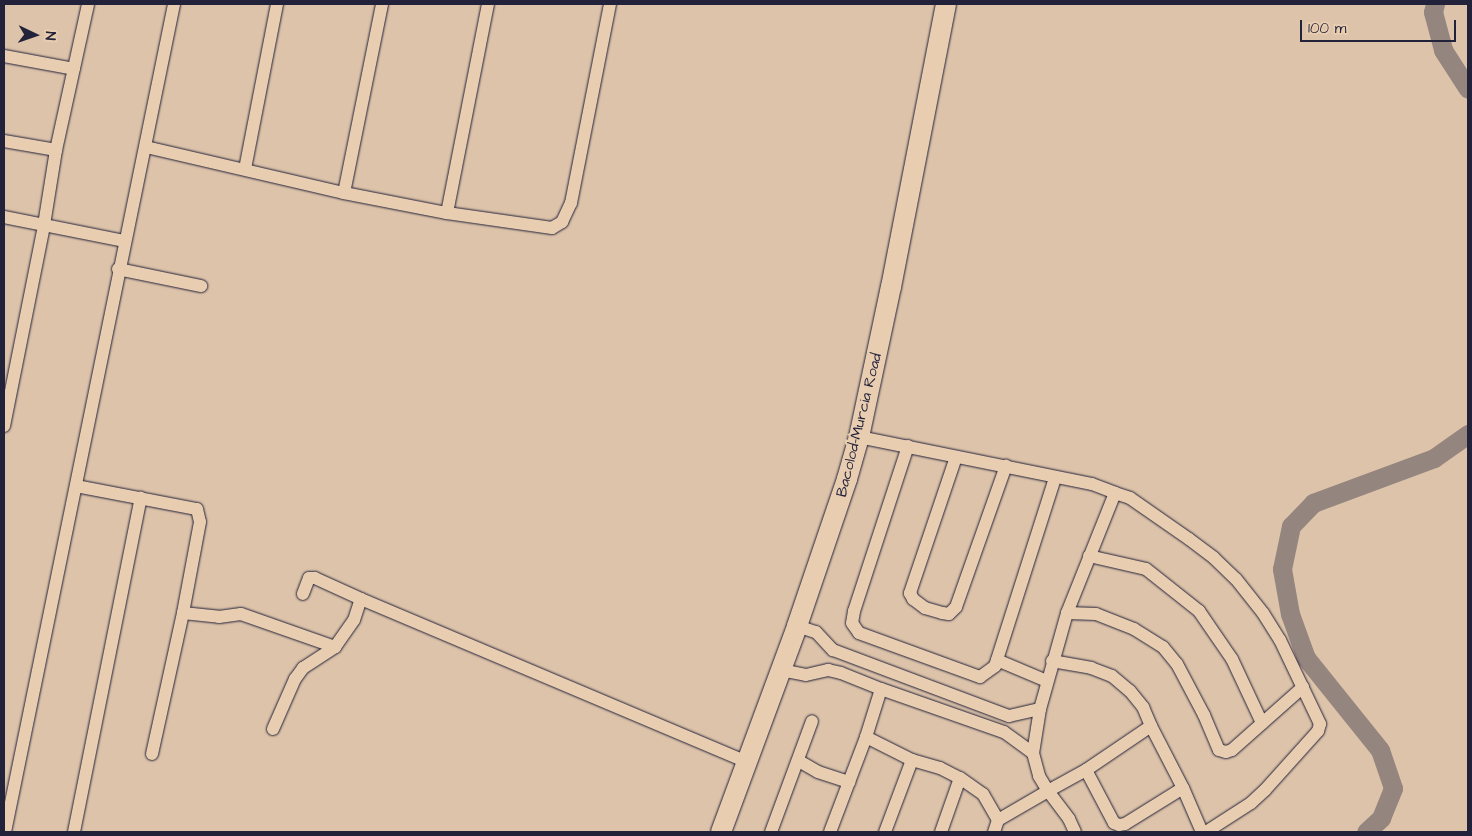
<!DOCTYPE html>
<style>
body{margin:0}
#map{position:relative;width:1472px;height:836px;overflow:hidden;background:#ddc3a9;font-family:"Architects Daughter",sans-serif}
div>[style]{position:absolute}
.river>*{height:19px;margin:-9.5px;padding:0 9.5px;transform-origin:9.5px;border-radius:9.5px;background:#95857f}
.roads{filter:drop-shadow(0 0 1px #22223b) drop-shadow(0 0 1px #22223b)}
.street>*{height:12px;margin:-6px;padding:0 6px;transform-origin:6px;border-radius:6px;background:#e9cdb0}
.primary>*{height:20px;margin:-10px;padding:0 10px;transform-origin:10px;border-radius:10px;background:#e9cdb0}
span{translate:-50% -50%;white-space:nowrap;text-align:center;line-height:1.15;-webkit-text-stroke:4.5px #e9cdb0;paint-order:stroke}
.street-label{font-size:15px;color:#22223b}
.frame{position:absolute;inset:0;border:5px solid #22223b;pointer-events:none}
.north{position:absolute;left:10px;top:10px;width:50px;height:50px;-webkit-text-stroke:4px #e9cdb0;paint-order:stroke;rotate:93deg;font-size:14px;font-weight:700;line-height:20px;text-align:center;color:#22223b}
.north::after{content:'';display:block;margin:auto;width:18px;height:22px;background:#22223b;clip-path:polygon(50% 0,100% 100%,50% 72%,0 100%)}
.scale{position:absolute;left:1300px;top:20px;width:156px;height:22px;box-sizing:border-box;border:2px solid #22223b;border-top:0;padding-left:6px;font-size:15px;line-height:18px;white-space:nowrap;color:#22223b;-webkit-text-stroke:4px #e9cdb0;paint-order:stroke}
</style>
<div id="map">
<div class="river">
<div style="left:1435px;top:4px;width:8px;rotate:104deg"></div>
<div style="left:1433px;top:12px;width:39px;rotate:75deg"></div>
<div style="left:1443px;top:50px;width:46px;rotate:57.3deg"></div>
<div style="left:1366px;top:832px;width:21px;rotate:-43deg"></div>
<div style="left:1381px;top:818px;width:32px;rotate:-68deg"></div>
<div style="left:1393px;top:788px;width:40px;rotate:-108.9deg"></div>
<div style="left:1380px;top:750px;width:118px;rotate:-128.8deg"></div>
<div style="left:1306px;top:658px;width:47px;rotate:-110deg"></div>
<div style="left:1290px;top:614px;width:46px;rotate:-100.1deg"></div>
<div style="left:1282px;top:569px;width:44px;rotate:-78.2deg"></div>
<div style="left:1291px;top:526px;width:32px;rotate:-46deg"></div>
<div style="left:1313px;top:503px;width:129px;rotate:-20.4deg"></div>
<div style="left:1434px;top:458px;width:42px;rotate:-35.2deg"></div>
</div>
<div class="roads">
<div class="street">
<div style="left:4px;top:56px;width:71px;rotate:10.5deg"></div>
<div style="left:4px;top:141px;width:53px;rotate:9.8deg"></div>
<div style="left:146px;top:147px;width:203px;rotate:13.1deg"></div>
<div style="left:344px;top:193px;width:105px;rotate:11deg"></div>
<div style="left:447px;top:213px;width:106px;rotate:8.1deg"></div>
<div style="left:552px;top:228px;width:12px;rotate:-31deg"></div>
<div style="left:562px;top:222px;width:21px;rotate:-65deg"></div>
<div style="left:571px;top:203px;width:203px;rotate:-78.9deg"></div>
<div style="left:245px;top:169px;width:168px;rotate:-79deg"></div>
<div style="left:344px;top:193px;width:193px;rotate:-78.6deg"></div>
<div style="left:447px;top:213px;width:213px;rotate:-78.9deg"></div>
<div style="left:4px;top:217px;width:122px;rotate:11.3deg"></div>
<div style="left:118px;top:269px;width:85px;rotate:11.6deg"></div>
<div style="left:4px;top:426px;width:205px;rotate:-78.7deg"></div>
<div style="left:44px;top:225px;width:76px;rotate:-80.9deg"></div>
<div style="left:56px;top:150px;width:149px;rotate:-77.6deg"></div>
<div style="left:859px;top:437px;width:238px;rotate:11.4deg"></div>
<div style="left:1092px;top:484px;width:25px;rotate:21deg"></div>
<div style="left:1115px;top:493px;width:129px;rotate:111.8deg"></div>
<div style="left:1067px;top:613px;width:100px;rotate:105.7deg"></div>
<div style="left:1040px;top:709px;width:45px;rotate:99deg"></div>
<div style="left:1033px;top:753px;width:24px;rotate:75deg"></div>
<div style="left:1039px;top:776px;width:17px;rotate:59deg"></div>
<div style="left:1048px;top:791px;width:58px;rotate:149.9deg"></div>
<div style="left:998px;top:820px;width:13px;rotate:108deg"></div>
<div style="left:908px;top:446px;width:174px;rotate:108.1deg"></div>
<div style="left:854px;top:611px;width:12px;rotate:99deg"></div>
<div style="left:852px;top:623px;width:12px;rotate:55deg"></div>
<div style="left:859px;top:633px;width:129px;rotate:20deg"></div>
<div style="left:980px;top:677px;width:19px;rotate:-36deg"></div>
<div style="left:995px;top:666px;width:197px;rotate:-72.3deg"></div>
<div style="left:956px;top:457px;width:144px;rotate:108.7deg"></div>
<div style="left:910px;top:593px;width:7px;rotate:63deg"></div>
<div style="left:913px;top:599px;width:15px;rotate:37deg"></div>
<div style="left:925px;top:608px;width:18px;rotate:16deg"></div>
<div style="left:942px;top:613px;width:7px;rotate:8deg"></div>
<div style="left:949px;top:614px;width:10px;rotate:-45deg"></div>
<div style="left:956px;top:607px;width:150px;rotate:-70.5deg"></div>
<div style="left:76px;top:486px;width:123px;rotate:10.8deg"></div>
<div style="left:197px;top:509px;width:13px;rotate:77deg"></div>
<div style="left:200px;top:522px;width:93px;rotate:100.6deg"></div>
<div style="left:183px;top:613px;width:36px;rotate:6deg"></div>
<div style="left:219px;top:617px;width:22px;rotate:-8deg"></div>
<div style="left:241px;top:614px;width:100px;rotate:19.3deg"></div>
<div style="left:1115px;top:493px;width:16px;rotate:18deg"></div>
<div style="left:1130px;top:498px;width:72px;rotate:34.8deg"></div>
<div style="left:1189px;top:539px;width:31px;rotate:37deg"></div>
<div style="left:1214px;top:558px;width:30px;rotate:44deg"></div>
<div style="left:1236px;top:579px;width:43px;rotate:51.5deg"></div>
<div style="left:1263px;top:613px;width:32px;rotate:58deg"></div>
<div style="left:1280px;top:640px;width:93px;rotate:64.5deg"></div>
<div style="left:1320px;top:724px;width:7px;rotate:106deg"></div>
<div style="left:1318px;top:731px;width:79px;rotate:131.9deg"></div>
<div style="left:1265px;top:790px;width:19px;rotate:137deg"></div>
<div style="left:1251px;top:803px;width:54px;rotate:147.2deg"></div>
<div style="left:1089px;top:556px;width:58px;rotate:12.8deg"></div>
<div style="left:1146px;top:569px;width:68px;rotate:38.4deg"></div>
<div style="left:1199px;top:611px;width:58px;rotate:55.5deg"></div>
<div style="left:1232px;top:659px;width:71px;rotate:64.9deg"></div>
<div style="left:361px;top:599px;width:419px;rotate:22.9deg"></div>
<div style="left:1067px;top:613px;width:29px;rotate:2deg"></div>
<div style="left:1096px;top:614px;width:41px;rotate:21.5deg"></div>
<div style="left:1134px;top:629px;width:34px;rotate:32deg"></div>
<div style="left:1163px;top:647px;width:22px;rotate:51deg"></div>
<div style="left:1177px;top:664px;width:58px;rotate:62.1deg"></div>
<div style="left:1204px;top:715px;width:38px;rotate:67deg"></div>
<div style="left:1219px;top:750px;width:7px;rotate:16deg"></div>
<div style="left:1226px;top:752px;width:6px;rotate:-18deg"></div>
<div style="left:1232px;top:750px;width:95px;rotate:-41.6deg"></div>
<div style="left:797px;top:626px;width:20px;rotate:18deg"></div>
<div style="left:816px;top:632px;width:25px;rotate:47deg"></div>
<div style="left:833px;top:650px;width:188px;rotate:20.6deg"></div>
<div style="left:1009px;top:716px;width:32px;rotate:-13deg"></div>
<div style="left:997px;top:660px;width:54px;rotate:22.8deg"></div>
<div style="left:1052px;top:661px;width:40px;rotate:10deg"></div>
<div style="left:1091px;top:668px;width:22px;rotate:21deg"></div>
<div style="left:1112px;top:676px;width:23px;rotate:40deg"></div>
<div style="left:1130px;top:691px;width:21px;rotate:51deg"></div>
<div style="left:1143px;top:707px;width:21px;rotate:67deg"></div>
<div style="left:1151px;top:726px;width:78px;rotate:145.9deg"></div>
<div style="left:1086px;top:770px;width:43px;rotate:151.1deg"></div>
<div style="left:1048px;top:791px;width:35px;rotate:53deg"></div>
<div style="left:1069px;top:819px;width:14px;rotate:65deg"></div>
<div style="left:781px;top:670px;width:25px;rotate:11deg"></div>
<div style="left:806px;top:675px;width:23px;rotate:-13deg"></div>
<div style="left:828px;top:670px;width:13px;rotate:13deg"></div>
<div style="left:841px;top:673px;width:43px;rotate:21.8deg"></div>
<div style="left:881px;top:689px;width:130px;rotate:19.3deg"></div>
<div style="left:1004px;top:732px;width:36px;rotate:36deg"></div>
<div style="left:1151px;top:726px;width:70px;rotate:62.7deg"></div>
<div style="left:273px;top:729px;width:55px;rotate:-66.3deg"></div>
<div style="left:295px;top:679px;width:14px;rotate:-54deg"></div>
<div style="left:303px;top:668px;width:38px;rotate:-33deg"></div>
<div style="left:335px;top:647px;width:33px;rotate:-55deg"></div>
<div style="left:354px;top:620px;width:22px;rotate:-72deg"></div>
<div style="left:361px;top:599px;width:51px;rotate:-155.5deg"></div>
<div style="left:315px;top:578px;width:6px;rotate:180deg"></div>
<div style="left:309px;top:578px;width:17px;rotate:111deg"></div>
<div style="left:866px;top:737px;width:50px;rotate:-72.6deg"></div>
<div style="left:152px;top:754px;width:144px;rotate:-77.6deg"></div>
<div style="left:799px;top:761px;width:22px;rotate:30deg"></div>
<div style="left:818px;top:772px;width:33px;rotate:18deg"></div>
<div style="left:1086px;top:770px;width:60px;rotate:62.2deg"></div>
<div style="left:1114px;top:823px;width:5px;rotate:22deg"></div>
<div style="left:1119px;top:825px;width:6px;rotate:-9deg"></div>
<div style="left:1125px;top:824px;width:68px;rotate:-31.8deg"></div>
<div style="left:1183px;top:788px;width:48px;rotate:66.6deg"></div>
<div style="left:5px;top:832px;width:845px;rotate:-78.46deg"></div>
<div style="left:74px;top:832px;width:341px;rotate:-78.7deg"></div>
<div style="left:771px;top:832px;width:118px;rotate:-69.7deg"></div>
<div style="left:830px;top:832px;width:102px;rotate:-69.2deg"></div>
<div style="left:866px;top:737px;width:51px;rotate:26.6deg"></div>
<div style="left:912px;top:760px;width:29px;rotate:16deg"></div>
<div style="left:940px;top:768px;width:22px;rotate:27deg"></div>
<div style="left:960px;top:778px;width:28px;rotate:35deg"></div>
<div style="left:983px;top:794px;width:30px;rotate:60deg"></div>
<div style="left:885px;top:832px;width:77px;rotate:-69.4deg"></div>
<div style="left:941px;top:832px;width:57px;rotate:-70.6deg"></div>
</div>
<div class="primary">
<div style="left:721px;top:832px;width:220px;rotate:-69.7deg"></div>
<div style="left:797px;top:626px;width:155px;rotate:-71.2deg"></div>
<div style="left:847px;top:479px;width:44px;rotate:-74.1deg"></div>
<div style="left:859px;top:437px;width:153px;rotate:-78deg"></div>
<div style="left:891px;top:287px;width:288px;rotate:-79deg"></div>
</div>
</div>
<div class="street-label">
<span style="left:859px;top:425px;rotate:-76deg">Bacolod-Murcia Road</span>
</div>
<div class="frame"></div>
<div class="north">N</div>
<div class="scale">100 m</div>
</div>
